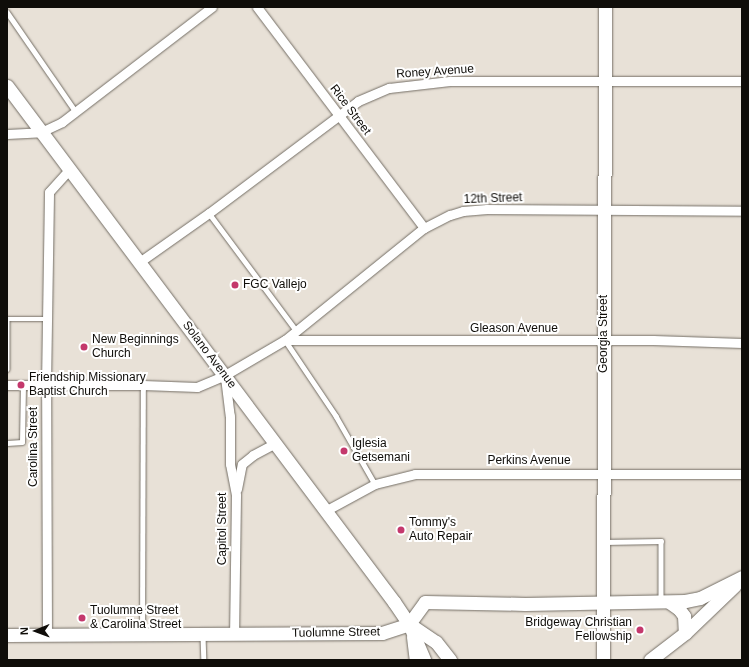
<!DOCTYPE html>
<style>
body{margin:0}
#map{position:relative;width:749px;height:667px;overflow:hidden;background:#e8e1d7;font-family:Helvetica,sans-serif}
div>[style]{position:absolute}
.roads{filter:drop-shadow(0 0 1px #746e65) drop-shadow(0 0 1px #746e65)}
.lane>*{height:4.5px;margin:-2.25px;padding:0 2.25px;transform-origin:2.25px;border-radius:2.25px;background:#fff}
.street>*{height:9px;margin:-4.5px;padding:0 4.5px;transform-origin:4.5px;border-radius:4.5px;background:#fff}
.secondary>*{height:13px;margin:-6.5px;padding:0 6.5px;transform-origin:6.5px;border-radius:6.5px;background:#fff}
.dots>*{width:11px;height:11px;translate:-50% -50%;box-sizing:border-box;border:2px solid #fff;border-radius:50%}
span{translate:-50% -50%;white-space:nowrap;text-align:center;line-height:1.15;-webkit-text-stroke:4px #fff;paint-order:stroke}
.street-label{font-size:12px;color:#0f0d09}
.poi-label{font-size:12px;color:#0f0d09}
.left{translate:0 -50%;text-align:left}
.right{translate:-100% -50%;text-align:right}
.frame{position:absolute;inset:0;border:8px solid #0f0d09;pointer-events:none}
.north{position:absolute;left:16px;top:611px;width:40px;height:40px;-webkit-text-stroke:3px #fff;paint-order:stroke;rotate:269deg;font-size:11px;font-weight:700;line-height:16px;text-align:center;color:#0f0d09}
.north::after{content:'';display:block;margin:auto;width:14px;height:18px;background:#0f0d09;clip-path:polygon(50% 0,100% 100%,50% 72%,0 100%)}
</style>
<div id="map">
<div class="roads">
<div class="lane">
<div style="left:7px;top:12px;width:121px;rotate:55.4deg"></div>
<div style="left:209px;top:213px;width:146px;rotate:53.4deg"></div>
<div style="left:7px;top:319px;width:50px;rotate:90deg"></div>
<div style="left:7px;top:319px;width:40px"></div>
<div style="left:285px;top:340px;width:92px;rotate:56.1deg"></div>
<div style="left:336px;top:416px;width:78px;rotate:60.2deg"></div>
<div style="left:7px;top:443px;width:15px;rotate:-4deg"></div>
<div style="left:22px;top:442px;width:57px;rotate:-89deg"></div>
<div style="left:604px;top:542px;width:57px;rotate:-1deg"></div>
<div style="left:661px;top:541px;width:59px;rotate:90deg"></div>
<div style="left:142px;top:633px;width:248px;rotate:-89.8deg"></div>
<div style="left:203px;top:636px;width:24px;rotate:88deg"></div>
</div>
<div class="street">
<div style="left:257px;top:7px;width:277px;rotate:52.9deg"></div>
<div style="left:7px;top:134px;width:34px;rotate:-3deg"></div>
<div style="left:41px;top:132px;width:23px;rotate:-25deg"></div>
<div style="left:62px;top:122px;width:189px;rotate:-37.5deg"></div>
<div style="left:138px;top:263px;width:87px;rotate:-35.2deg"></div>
<div style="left:209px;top:213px;width:186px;rotate:-36.9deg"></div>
<div style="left:358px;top:101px;width:34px;rotate:-23deg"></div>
<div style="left:389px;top:88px;width:61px;rotate:-6.5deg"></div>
<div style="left:450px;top:81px;width:292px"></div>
<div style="left:285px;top:340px;width:368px"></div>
<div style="left:653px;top:340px;width:89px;rotate:1.9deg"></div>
<div style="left:225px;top:377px;width:39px;rotate:83deg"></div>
<div style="left:230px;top:416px;width:48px;rotate:90deg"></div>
<div style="left:230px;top:464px;width:32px;rotate:79deg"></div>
<div style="left:236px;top:495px;width:140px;rotate:90.8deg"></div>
<div style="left:7px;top:385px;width:136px"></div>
<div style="left:143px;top:385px;width:54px;rotate:2.1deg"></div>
<div style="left:197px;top:387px;width:30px;rotate:-23deg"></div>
<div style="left:225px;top:375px;width:69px;rotate:-30.3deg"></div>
<div style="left:285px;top:340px;width:179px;rotate:-38.9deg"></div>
<div style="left:424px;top:228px;width:29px;rotate:-27deg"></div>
<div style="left:450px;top:215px;width:14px;rotate:-17deg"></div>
<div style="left:463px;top:211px;width:24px;rotate:-5deg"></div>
<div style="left:487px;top:209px;width:255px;rotate:0.4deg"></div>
<div style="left:237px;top:489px;width:25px;rotate:-79deg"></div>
<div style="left:242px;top:464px;width:14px;rotate:-39deg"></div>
<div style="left:253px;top:455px;width:26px;rotate:-28deg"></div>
<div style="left:325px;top:511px;width:57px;rotate:-28.4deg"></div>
<div style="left:375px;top:484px;width:41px;rotate:-14deg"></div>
<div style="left:415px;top:474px;width:327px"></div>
<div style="left:47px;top:635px;width:250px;rotate:-90.2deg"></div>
<div style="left:46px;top:385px;width:193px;rotate:-89.1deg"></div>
<div style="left:49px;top:192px;width:30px;rotate:-48deg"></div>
<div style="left:411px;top:637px;width:23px;rotate:83deg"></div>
</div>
<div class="secondary">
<div style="left:7px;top:86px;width:645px;rotate:53.13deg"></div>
<div style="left:394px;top:602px;width:27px;rotate:56deg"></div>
<div style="left:409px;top:624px;width:39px;rotate:67deg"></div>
<div style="left:669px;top:602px;width:12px;rotate:35deg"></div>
<div style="left:679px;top:609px;width:9px;rotate:54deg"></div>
<div style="left:684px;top:616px;width:17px;rotate:87deg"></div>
<div style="left:409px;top:624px;width:32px;rotate:34deg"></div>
<div style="left:436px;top:642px;width:23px;rotate:52deg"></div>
<div style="left:7px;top:635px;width:375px;rotate:-0.3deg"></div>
<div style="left:382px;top:633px;width:28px;rotate:-18deg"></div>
<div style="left:409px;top:624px;width:27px;rotate:-54deg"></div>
<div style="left:425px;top:602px;width:100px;rotate:1.1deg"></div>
<div style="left:525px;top:604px;width:160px;rotate:-1.1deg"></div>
<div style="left:685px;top:601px;width:15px;rotate:-11deg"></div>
<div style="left:700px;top:598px;width:47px;rotate:-26.6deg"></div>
<div style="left:603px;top:660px;width:653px;rotate:-89.82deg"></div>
<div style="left:650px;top:660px;width:44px;rotate:-37.6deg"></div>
<div style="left:685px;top:633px;width:69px;rotate:-43.8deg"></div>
</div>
</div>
<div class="dots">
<div style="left:235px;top:285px;background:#c4386c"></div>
<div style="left:84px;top:347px;background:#c4386c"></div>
<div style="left:21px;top:385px;background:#c4386c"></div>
<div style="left:344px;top:451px;background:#c4386c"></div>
<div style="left:401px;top:530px;background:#c4386c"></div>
<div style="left:82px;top:618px;background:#c4386c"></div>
<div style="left:640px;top:630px;background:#c4386c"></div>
</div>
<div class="street-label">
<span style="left:435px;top:72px;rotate:-4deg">Roney Avenue</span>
<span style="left:350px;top:110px;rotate:53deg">Rice Street</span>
<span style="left:493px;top:199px;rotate:-2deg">12th Street</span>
<span style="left:514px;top:329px">Gleason Avenue</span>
<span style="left:604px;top:334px;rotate:-90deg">Georgia Street</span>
<span style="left:209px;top:355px;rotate:53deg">Solano Avenue</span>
<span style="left:34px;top:447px;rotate:-90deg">Carolina Street</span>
<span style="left:529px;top:461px">Perkins Avenue</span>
<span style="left:223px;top:529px;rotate:-90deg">Capitol Street</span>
<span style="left:336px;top:633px;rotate:-1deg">Tuolumne Street</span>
</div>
<div class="poi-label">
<span class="left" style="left:243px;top:285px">FGC Vallejo</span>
<span class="left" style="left:92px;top:347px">New Beginnings<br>Church</span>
<span class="left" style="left:29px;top:385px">Friendship Missionary<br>Baptist Church</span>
<span class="left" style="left:352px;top:451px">Iglesia<br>Getsemani</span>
<span class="left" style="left:409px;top:530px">Tommy's<br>Auto Repair</span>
<span class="left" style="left:90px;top:618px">Tuolumne Street<br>&amp; Carolina Street</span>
<span class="right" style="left:632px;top:630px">Bridgeway Christian<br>Fellowship</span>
</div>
<div class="frame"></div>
<div class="north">N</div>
</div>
